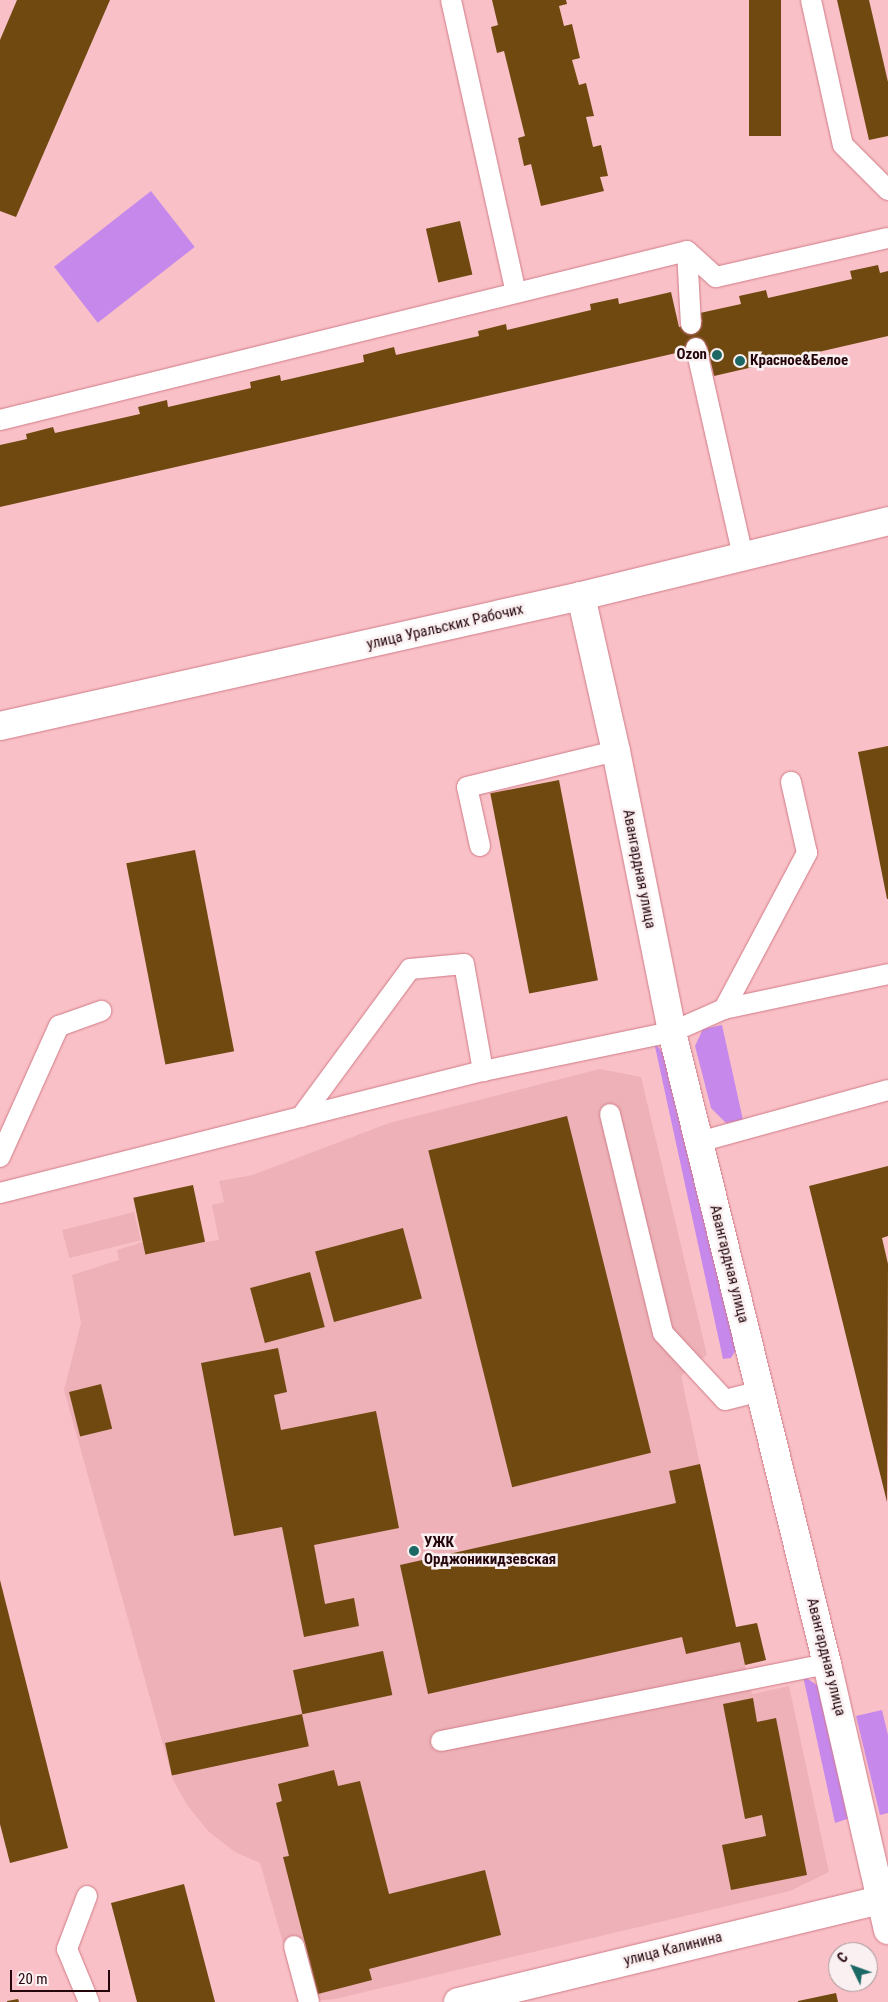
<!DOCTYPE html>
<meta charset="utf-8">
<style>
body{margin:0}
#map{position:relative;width:888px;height:2002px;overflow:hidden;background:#f9c1c7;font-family:"Roboto Condensed",sans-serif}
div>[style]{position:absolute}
.built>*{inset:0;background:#edb1b7;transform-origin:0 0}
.green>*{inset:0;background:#c689eb;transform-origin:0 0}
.building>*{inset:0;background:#6f4910;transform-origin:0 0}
.roads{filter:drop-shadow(0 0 1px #d17b87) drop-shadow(0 0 1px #d17b87)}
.lane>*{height:20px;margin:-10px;padding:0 10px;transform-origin:10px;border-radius:10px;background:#fff}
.street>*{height:28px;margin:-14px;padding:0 14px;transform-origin:14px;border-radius:14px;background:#fff}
.dots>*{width:14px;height:14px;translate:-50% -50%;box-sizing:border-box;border:2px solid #faf0f1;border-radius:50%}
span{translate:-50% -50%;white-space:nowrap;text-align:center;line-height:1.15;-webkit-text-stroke:5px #faf0f1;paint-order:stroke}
.poi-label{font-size:15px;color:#25050c;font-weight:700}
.right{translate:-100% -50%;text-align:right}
.left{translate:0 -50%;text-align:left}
.street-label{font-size:15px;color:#25050c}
.north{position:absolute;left:828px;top:1942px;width:50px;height:50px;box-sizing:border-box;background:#faf0f1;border:1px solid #a59295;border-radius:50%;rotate:312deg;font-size:14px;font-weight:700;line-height:20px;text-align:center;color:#25050c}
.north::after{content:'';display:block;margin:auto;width:18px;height:22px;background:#1b6865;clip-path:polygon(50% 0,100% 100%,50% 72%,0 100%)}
.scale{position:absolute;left:10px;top:1970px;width:100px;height:22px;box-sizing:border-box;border:2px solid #25050c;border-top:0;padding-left:6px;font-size:15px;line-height:18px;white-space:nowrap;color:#25050c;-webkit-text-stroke:4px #faf0f1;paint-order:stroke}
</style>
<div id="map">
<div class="built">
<div style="clip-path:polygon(600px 1069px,641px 1077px,707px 1355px,681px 1376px,700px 1464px,736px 1627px,757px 1623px,766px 1660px,745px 1665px,752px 1694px,789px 1686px,829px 1872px,790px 1891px,335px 1999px,300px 2002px,260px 1863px,235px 1852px,208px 1831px,187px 1805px,173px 1780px,64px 1390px,81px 1323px,72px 1275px,119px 1260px,117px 1250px,143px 1242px,205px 1242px,219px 1240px,212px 1205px,224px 1202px,219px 1181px,253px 1175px,389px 1123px)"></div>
<div style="left:134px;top:1212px;width:29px;height:74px;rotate:76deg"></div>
</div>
<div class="green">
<div style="left:151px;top:191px;width:71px;height:123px;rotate:52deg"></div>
<div style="clip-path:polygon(722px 1025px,743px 1120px,726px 1123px,711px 1108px,695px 1046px,703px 1029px)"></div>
<div style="clip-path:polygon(654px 1042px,668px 1059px,738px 1347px,731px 1358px,723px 1359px)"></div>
<div style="clip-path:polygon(803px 1676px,828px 1692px,850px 1818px,835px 1823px)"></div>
<div style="clip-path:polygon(882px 1710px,888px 1735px,888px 1813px,880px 1815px,856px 1716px)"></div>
</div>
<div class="building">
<div style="clip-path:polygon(17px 0,110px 0,16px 217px,0 211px,0 40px)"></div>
<div style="clip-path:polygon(492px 0,566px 0,567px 4px,559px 6px,564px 26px,572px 24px,580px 58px,572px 60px,579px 85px,586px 83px,594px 116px,586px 117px,593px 147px,601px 145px,608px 176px,600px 177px,604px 191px,541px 206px,531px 164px,524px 166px,518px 138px,525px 136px,504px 51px,497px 53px,491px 27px,498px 25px)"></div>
<div style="left:749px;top:0;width:32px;height:136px"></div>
<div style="clip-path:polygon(837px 0,869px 0,888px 82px,888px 136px,869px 140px)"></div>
<div style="left:460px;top:221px;width:55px;height:35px;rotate:77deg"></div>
<div style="clip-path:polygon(878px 265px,880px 273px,888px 271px,888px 336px,714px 376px,707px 346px,0 507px,0 445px,27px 439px,26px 434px,53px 427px,55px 433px,140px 414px,138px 407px,167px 400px,168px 407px,251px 388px,250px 382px,280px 375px,281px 381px,364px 362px,363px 355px,394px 347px,396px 355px,479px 336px,478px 331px,506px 324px,507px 330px,591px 310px,590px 304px,618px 298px,619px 304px,671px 292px,679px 327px,702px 322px,700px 313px,741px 304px,739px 296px,766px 290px,768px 298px,852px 279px,850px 271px)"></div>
<div style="clip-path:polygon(888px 746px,888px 899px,887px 899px,858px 752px)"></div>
<div style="left:559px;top:780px;width:204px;height:70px;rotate:79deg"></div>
<div style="left:195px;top:850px;width:205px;height:70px;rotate:79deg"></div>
<div style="left:567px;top:1116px;width:347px;height:143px;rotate:76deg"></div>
<div style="clip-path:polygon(888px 1166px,888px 1236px,882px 1238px,888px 1264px,887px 1502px,809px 1186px)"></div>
<div style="left:193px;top:1185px;width:58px;height:61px;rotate:78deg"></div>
<div style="left:403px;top:1228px;width:73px;height:91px;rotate:75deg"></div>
<div style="left:310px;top:1272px;width:57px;height:62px;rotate:75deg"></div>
<div style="clip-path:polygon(278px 1348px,287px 1392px,274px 1395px,281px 1430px,376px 1411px,399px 1528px,314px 1545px,325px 1604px,354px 1598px,359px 1626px,304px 1637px,282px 1527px,234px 1536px,201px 1363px)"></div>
<div style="left:101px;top:1384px;width:46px;height:33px;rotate:76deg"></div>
<div style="clip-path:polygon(700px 1464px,736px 1627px,757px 1623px,766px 1660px,745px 1665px,740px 1642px,686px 1654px,682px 1637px,428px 1694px,400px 1565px,676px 1503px,669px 1471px)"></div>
<div style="clip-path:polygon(0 1580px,68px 1848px,10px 1863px,0 1824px)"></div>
<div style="left:383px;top:1651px;width:45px;height:92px;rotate:78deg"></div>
<div style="clip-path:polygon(753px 1698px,757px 1722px,776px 1718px,807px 1875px,731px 1890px,722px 1845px,766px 1836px,762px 1815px,745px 1819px,723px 1704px)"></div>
<div style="left:302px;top:1714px;width:33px;height:140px;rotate:78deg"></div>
<div style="clip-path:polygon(334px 1770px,338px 1786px,360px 1781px,389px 1894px,485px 1870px,501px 1935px,369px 1969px,372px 1980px,318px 1994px,283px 1857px,289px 1856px,276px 1803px,282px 1801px,278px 1784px)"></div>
<div style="clip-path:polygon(184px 1884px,215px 2002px,137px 2002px,111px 1903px)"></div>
<div style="clip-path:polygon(836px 1993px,838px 2002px,798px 2002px,798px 2001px)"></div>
<div style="clip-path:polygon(18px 1999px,19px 2002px,7px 2002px,7px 2001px)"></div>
</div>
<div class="roads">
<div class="lane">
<div style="left:451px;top:0;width:299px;rotate:77.5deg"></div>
<div style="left:811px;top:0;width:148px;rotate:77.6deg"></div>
<div style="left:843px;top:145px;width:64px;rotate:45deg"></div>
<div style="left:687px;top:251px;width:73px;rotate:86.9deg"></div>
<div style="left:696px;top:348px;width:213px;rotate:77.3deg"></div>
<div style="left:0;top:420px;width:707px;rotate:-13.82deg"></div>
<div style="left:687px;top:251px;width:39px;rotate:42deg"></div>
<div style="left:716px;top:277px;width:176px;rotate:-12.8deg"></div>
<div style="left:480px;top:846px;width:60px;rotate:-102.4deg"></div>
<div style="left:467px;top:787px;width:153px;rotate:-13.6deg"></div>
<div style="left:724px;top:1009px;width:177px;rotate:-62deg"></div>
<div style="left:807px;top:853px;width:73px;rotate:-102.7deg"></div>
<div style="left:610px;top:1114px;width:225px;rotate:76.4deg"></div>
<div style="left:663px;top:1333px;width:91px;rotate:47.2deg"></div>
<div style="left:725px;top:1400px;width:36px;rotate:-14deg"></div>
<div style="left:301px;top:1117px;width:184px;rotate:-53.6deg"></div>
<div style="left:410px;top:969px;width:54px;rotate:-5.3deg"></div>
<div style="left:464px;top:964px;width:109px;rotate:79.9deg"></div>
<div style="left:699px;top:1142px;width:196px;rotate:-15.4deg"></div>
<div style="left:0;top:1157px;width:144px;rotate:-65.8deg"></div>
<div style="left:59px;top:1026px;width:45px;rotate:-19.7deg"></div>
<div style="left:0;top:1193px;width:498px;rotate:-14.2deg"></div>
<div style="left:483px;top:1071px;width:193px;rotate:-11.7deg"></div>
<div style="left:672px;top:1032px;width:57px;rotate:-23.9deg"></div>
<div style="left:724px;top:1009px;width:168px;rotate:-12deg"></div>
<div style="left:441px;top:1741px;width:394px;rotate:-11.3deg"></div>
<div style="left:87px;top:1896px;width:57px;rotate:110.7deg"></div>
<div style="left:67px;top:1949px;width:57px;rotate:67.5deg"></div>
<div style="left:294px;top:1946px;width:58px;rotate:75deg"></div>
</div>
<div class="street">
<div style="left:581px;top:596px;width:159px;rotate:77.3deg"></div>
<div style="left:616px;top:751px;width:287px;rotate:78.7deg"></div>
<div style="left:672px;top:1032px;width:651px;rotate:76.22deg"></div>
<div style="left:827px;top:1664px;width:273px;rotate:77.1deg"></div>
<div style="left:0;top:726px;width:595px;rotate:-12.61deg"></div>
<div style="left:581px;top:596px;width:316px;rotate:-13.7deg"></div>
<div style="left:458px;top:2002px;width:442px;rotate:-13.6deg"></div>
</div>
</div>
<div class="dots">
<div style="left:717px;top:355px;background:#1b6865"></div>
<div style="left:740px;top:361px;background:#1b6865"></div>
<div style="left:414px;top:1551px;background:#1b6865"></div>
</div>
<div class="poi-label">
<span class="right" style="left:707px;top:355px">Ozon</span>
<span class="left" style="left:750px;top:361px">Красное&amp;Белое</span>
<span class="left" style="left:424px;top:1551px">УЖК<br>Орджоникидзевская</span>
</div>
<div class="street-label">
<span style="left:445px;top:627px;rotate:-13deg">улица Уральских Рабочих</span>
<span style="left:639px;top:869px;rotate:79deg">Авангардная улица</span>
<span style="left:729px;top:1264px;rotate:76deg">Авангардная улица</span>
<span style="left:826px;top:1657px;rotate:76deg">Авангардная улица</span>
<span style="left:673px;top:1949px;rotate:-14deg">улица Калинина</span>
</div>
<div class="north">С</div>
<div class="scale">20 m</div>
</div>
